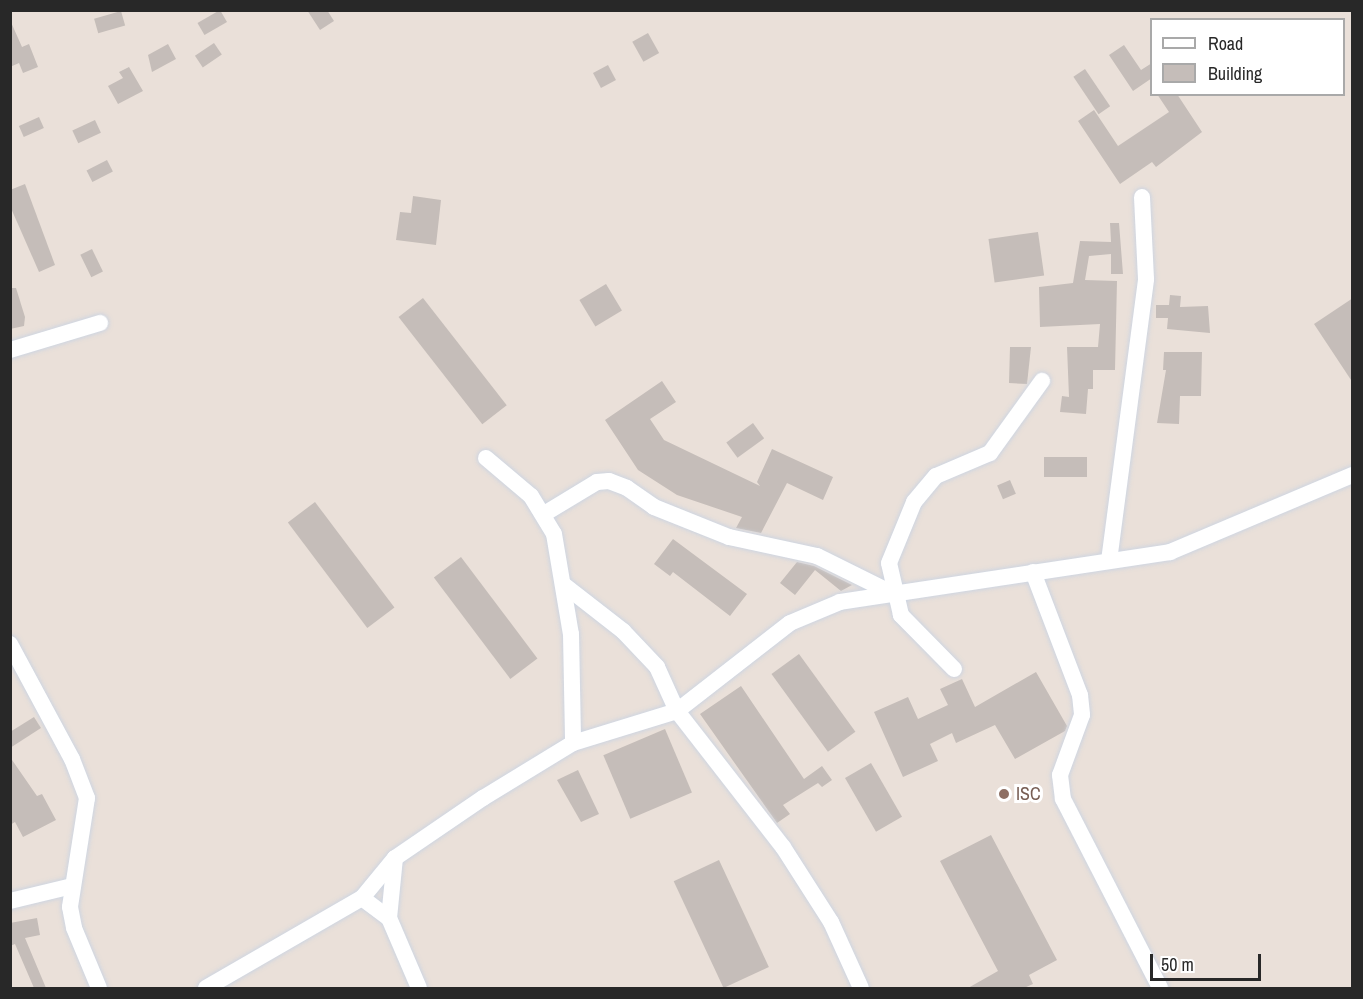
<!DOCTYPE html>
<style>
body{margin:0}
#map{position:relative;width:1363px;height:999px;overflow:hidden;background:#eae0d9;font-family:"Archivo Narrow",sans-serif}
div>[style]{position:absolute}
.building>*{inset:0;background:#c5bdb9;transform-origin:0 0}
.roads{filter:drop-shadow(0 0 2px #ced5e1) drop-shadow(0 0 2px #ced5e1)}
.street>*{height:16px;margin:-8px;padding:0 8px;transform-origin:8px;border-radius:8px;background:#fff}
.dots>*{width:16px;height:16px;translate:-50% -50%;box-sizing:border-box;border:3px solid #fff;border-radius:50%}
span{translate:-50% -50%;white-space:nowrap;text-align:center;line-height:1.15;-webkit-text-stroke:6px #fff;paint-order:stroke}
.education-label{font-size:18px;color:#785e54}
.left{translate:0 -50%;text-align:left}
.frame{position:absolute;inset:0;border:12px solid #282828;pointer-events:none}
.legend{position:absolute;left:1150px;top:18px;width:195px;height:78px;box-sizing:border-box;background:#fff;border:2px solid #a9a9a9;margin:0;padding:8px 10px;list-style:none;font-size:18px;color:#282828}
.legend li{display:flex;align-items:center;gap:12px;height:30px}
.legend b{width:30px;border:2px solid #a9a9a9}
.scale{position:absolute;left:1150px;top:954px;width:111px;height:27px;box-sizing:border-box;border:3px solid #282828;border-top:0;padding-left:8px;font-size:18px;line-height:21px;white-space:nowrap;color:#282828;-webkit-text-stroke:4px #fff;paint-order:stroke}
</style>
<div id="map">
<div class="building">
<div style="left:220px;top:10px;width:14px;height:26px;rotate:60deg"></div>
<div style="clip-path:polygon(307px 10px,327px 10px,334px 21px,320px 30px)"></div>
<div style="left:121px;top:11px;width:15px;height:28px;rotate:74deg"></div>
<div style="clip-path:polygon(10px 20px,22px 47px,29px 44px,38px 67px,23px 73px,19px 63px,10px 67px)"></div>
<div style="left:648px;top:33px;width:23px;height:18px;rotate:61deg"></div>
<div style="left:214px;top:43px;width:14px;height:23px;rotate:56deg"></div>
<div style="clip-path:polygon(168px 44px,176px 59px,152px 72px,148px 55px)"></div>
<div style="clip-path:polygon(1124px 45px,1141px 70px,1152px 63px,1152px 78px,1133px 91px,1109px 55px)"></div>
<div style="left:608px;top:65px;width:17px;height:17px;rotate:62deg"></div>
<div style="clip-path:polygon(129px 67px,143px 91px,118px 104px,108px 86px,123px 78px,119px 72px)"></div>
<div style="left:1085px;top:69px;width:45px;height:14px;rotate:56deg"></div>
<div style="clip-path:polygon(1157px 94px,1177px 94px,1202px 132px,1156px 167px,1152px 162px,1120px 184px,1078px 121px,1094px 110px,1118px 146px,1169px 112px)"></div>
<div style="left:39px;top:117px;width:12px;height:22px;rotate:66deg"></div>
<div style="left:95px;top:120px;width:14px;height:25px;rotate:65deg"></div>
<div style="left:107px;top:160px;width:13px;height:23px;rotate:63deg"></div>
<div style="clip-path:polygon(25px 184px,55px 265px,39px 272px,10px 206px,10px 190px)"></div>
<div style="clip-path:polygon(413px 196px,441px 200px,436px 245px,396px 240px,400px 212px,411px 213px)"></div>
<div style="clip-path:polygon(1110px 223px,1119px 223px,1123px 274px,1111px 274px,1111px 254px,1089px 256px,1085px 280px,1117px 281px,1115px 370px,1093px 370px,1093px 389px,1088px 389px,1086px 414px,1060px 412px,1062px 396px,1069px 397px,1067px 347px,1098px 347px,1100px 324px,1040px 327px,1039px 287px,1073px 283px,1080px 241px,1111px 242px)"></div>
<div style="left:1038px;top:232px;width:44px;height:50px;rotate:82deg"></div>
<div style="left:92px;top:249px;width:25px;height:13px;rotate:64deg"></div>
<div style="left:606px;top:284px;width:31px;height:31px;rotate:59deg"></div>
<div style="clip-path:polygon(10px 288px,16px 288px,25px 317px,24px 326px,10px 329px)"></div>
<div style="clip-path:polygon(1170px 295px,1181px 296px,1180px 307px,1208px 306px,1210px 333px,1167px 329px,1168px 318px,1156px 318px,1156px 305px,1169px 305px)"></div>
<div style="left:423px;top:298px;width:136px;height:31px;rotate:52deg"></div>
<div style="clip-path:polygon(1353px 298px,1353px 383px,1314px 324px)"></div>
<div style="clip-path:polygon(1010px 347px,1031px 347px,1027px 384px,1009px 383px)"></div>
<div style="clip-path:polygon(1164px 352px,1202px 352px,1201px 396px,1180px 396px,1179px 424px,1157px 423px,1166px 370px,1163px 370px)"></div>
<div style="clip-path:polygon(662px 381px,676px 402px,650px 419px,664px 440px,760px 486px,757px 482px,772px 449px,833px 477px,823px 500px,787px 483px,761px 533px,736px 528px,742px 517px,677px 495px,638px 470px,605px 420px)"></div>
<div style="left:753px;top:423px;width:19px;height:33px;rotate:54deg"></div>
<div style="left:1087px;top:457px;width:20px;height:43px;rotate:90deg"></div>
<div style="left:1010px;top:480px;width:15px;height:14px;rotate:67deg"></div>
<div style="left:315px;top:502px;width:132px;height:34px;rotate:53deg"></div>
<div style="clip-path:polygon(673px 539px,747px 594px,730px 616px,673px 572px,670px 576px,654px 564px)"></div>
<div style="left:461px;top:557px;width:127px;height:34px;rotate:53deg"></div>
<div style="clip-path:polygon(797px 562px,814px 566px,852px 585px,841px 591px,815px 570px,795px 595px,780px 583px)"></div>
<div style="left:799px;top:654px;width:96px;height:34px;rotate:54deg"></div>
<div style="clip-path:polygon(1036px 672px,1067px 726px,1065px 731px,1015px 759px,995px 725px,956px 743px,952px 733px,930px 744px,938px 761px,903px 777px,874px 712px,908px 697px,918px 719px,948px 705px,940px 689px,962px 679px,975px 707px)"></div>
<div style="clip-path:polygon(741px 686px,804px 779px,822px 766px,832px 780px,822px 787px,818px 783px,783px 805px,790px 814px,777px 823px,700px 714px)"></div>
<div style="clip-path:polygon(34px 717px,41px 728px,10px 748px,10px 732px)"></div>
<div style="left:665px;top:729px;width:69px;height:67px;rotate:67deg"></div>
<div style="clip-path:polygon(10px 757px,37px 796px,42px 794px,56px 820px,23px 837px,15px 822px,10px 825px)"></div>
<div style="left:871px;top:763px;width:62px;height:30px;rotate:60deg"></div>
<div style="clip-path:polygon(578px 770px,599px 814px,581px 822px,557px 780px)"></div>
<div style="clip-path:polygon(991px 835px,1057px 960px,1029px 975px,1033px 984px,1024px 988px,968px 988px,998px 971px,940px 861px)"></div>
<div style="left:719px;top:860px;width:118px;height:50px;rotate:65deg"></div>
<div style="clip-path:polygon(37px 918px,40px 935px,25px 938px,46px 988px,34px 988px,15px 944px,10px 946px,10px 923px)"></div>
</div>
<div class="roads">
<div class="street">
<div style="left:10px;top:350px;width:94px;rotate:-16.7deg"></div>
<div style="left:486px;top:458px;width:59px;rotate:40.2deg"></div>
<div style="left:531px;top:496px;width:44px;rotate:58.8deg"></div>
<div style="left:554px;top:534px;width:101px;rotate:80.4deg"></div>
<div style="left:571px;top:634px;width:109px;rotate:88.9deg"></div>
<div style="left:544px;top:514px;width:62px;rotate:-31.1deg"></div>
<div style="left:597px;top:482px;width:12px;rotate:-5deg"></div>
<div style="left:609px;top:481px;width:19px;rotate:21deg"></div>
<div style="left:627px;top:488px;width:33px;rotate:35deg"></div>
<div style="left:654px;top:507px;width:81px;rotate:21.8deg"></div>
<div style="left:729px;top:537px;width:90px;rotate:12.2deg"></div>
<div style="left:817px;top:556px;width:86px;rotate:26.3deg"></div>
<div style="left:1109px;top:561px;width:284px;rotate:-82.5deg"></div>
<div style="left:1146px;top:279px;width:82px;rotate:-92.8deg"></div>
<div style="left:1033px;top:572px;width:132px;rotate:69.1deg"></div>
<div style="left:1080px;top:695px;width:20px;rotate:84deg"></div>
<div style="left:1082px;top:715px;width:64px;rotate:110.1deg"></div>
<div style="left:1060px;top:775px;width:24px;rotate:83deg"></div>
<div style="left:1063px;top:799px;width:212px;rotate:62.8deg"></div>
<div style="left:564px;top:585px;width:75px;rotate:37.9deg"></div>
<div style="left:623px;top:631px;width:50px;rotate:46.6deg"></div>
<div style="left:657px;top:667px;width:48px;rotate:65.6deg"></div>
<div style="left:677px;top:711px;width:172px;rotate:52.1deg"></div>
<div style="left:783px;top:847px;width:89px;rotate:57.4deg"></div>
<div style="left:831px;top:922px;width:72px;rotate:65.6deg"></div>
<div style="left:10px;top:644px;width:131px;rotate:61.7deg"></div>
<div style="left:72px;top:759px;width:42px;rotate:69deg"></div>
<div style="left:87px;top:798px;width:110px;rotate:98.9deg"></div>
<div style="left:70px;top:907px;width:21px;rotate:79deg"></div>
<div style="left:74px;top:928px;width:65px;rotate:67.4deg"></div>
<div style="left:954px;top:669px;width:76px;rotate:-134.5deg"></div>
<div style="left:901px;top:615px;width:53px;rotate:-103deg"></div>
<div style="left:889px;top:563px;width:66px;rotate:-67.7deg"></div>
<div style="left:914px;top:502px;width:34px;rotate:-50deg"></div>
<div style="left:936px;top:476px;width:59px;rotate:-23.1deg"></div>
<div style="left:990px;top:453px;width:89px;rotate:-54.2deg"></div>
<div style="left:395px;top:858px;width:60px;rotate:95.7deg"></div>
<div style="left:389px;top:918px;width:76px;rotate:66.8deg"></div>
<div style="left:362px;top:898px;width:34px;rotate:37deg"></div>
<div style="left:10px;top:901px;width:64px;rotate:-13.6deg"></div>
<div style="left:206px;top:988px;width:180px;rotate:-30deg"></div>
<div style="left:362px;top:898px;width:52px;rotate:-50.5deg"></div>
<div style="left:395px;top:858px;width:107px;rotate:-34.3deg"></div>
<div style="left:483px;top:798px;width:105px;rotate:-31.4deg"></div>
<div style="left:573px;top:743px;width:109px;rotate:-17.1deg"></div>
<div style="left:677px;top:711px;width:143px;rotate:-37.9deg"></div>
<div style="left:790px;top:623px;width:54px;rotate:-22.8deg"></div>
<div style="left:840px;top:602px;width:334px;rotate:-8.6deg"></div>
<div style="left:1170px;top:552px;width:198px;rotate:-22.9deg"></div>
</div>
</div>
<div class="dots">
<div style="left:1004px;top:794px;background:#8d6e63"></div>
</div>
<div class="education-label">
<span class="left" style="left:1016px;top:794px">ISC</span>
</div>
<div class="frame"></div>
<ul class="legend">
<li><b style="height:8px;background:#fff"></b>Road</li>
<li><b style="height:16px;background:#c5bdb9"></b>Building</li>
</ul>
<div class="scale">50 m</div>
</div>
